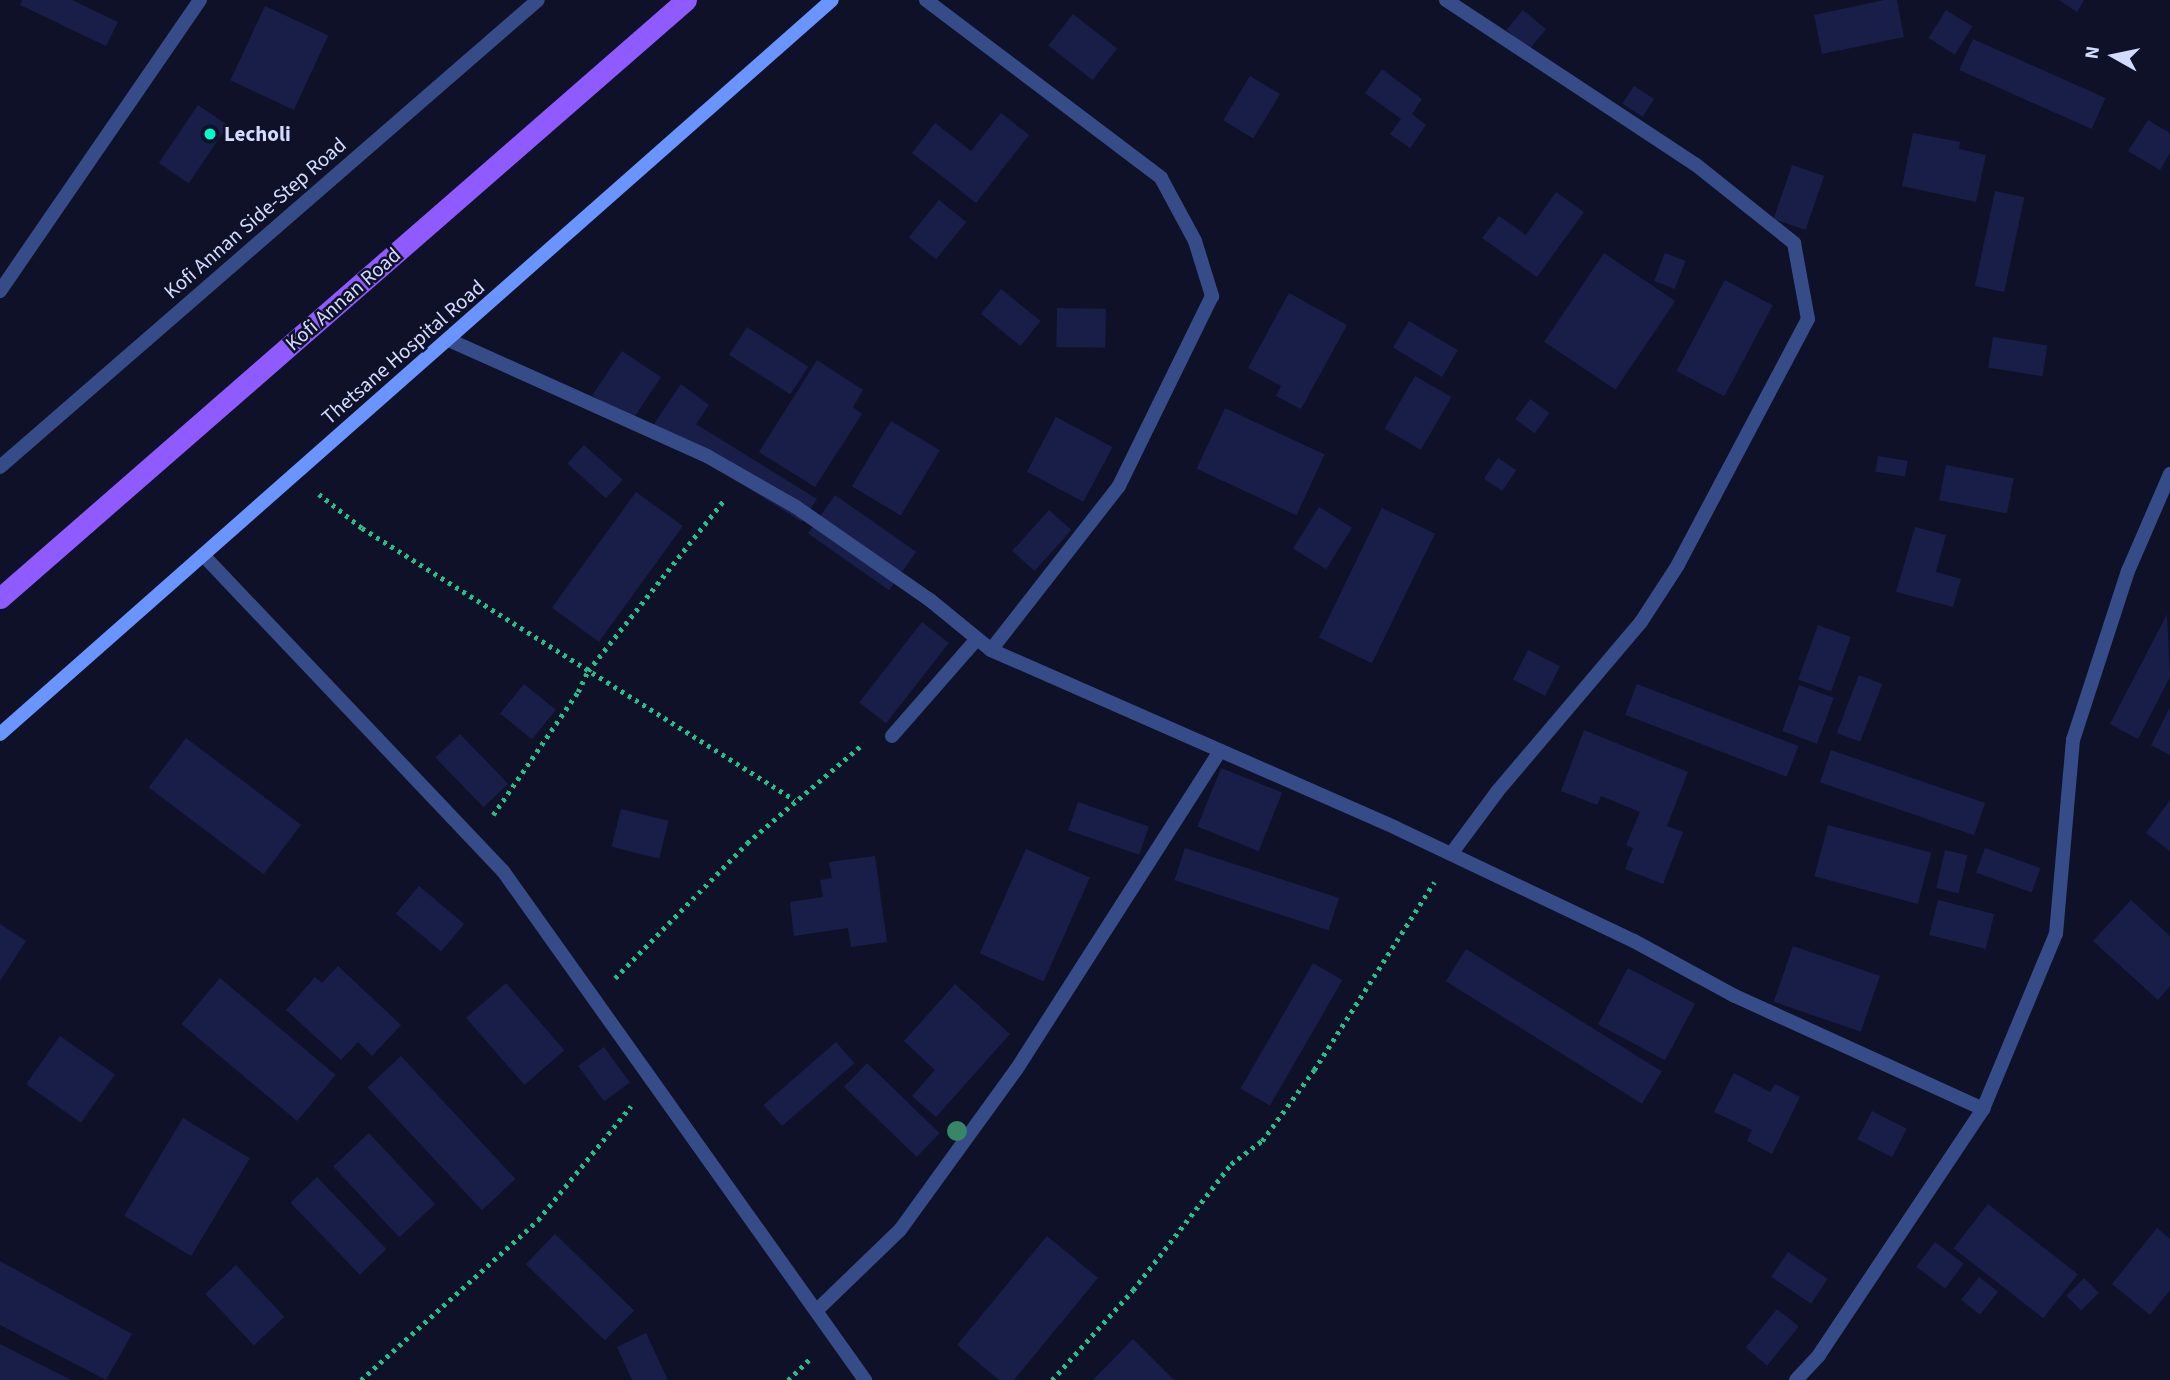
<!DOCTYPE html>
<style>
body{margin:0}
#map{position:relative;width:2170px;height:1380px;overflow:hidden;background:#0e1127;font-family:"Source Sans 3",sans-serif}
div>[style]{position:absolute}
.building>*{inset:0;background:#191e49;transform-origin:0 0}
.path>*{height:4.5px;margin-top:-2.25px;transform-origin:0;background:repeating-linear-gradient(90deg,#28be87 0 3.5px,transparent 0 8.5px)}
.minor>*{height:14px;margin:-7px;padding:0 7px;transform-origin:7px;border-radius:7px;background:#364c88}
.tertiary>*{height:14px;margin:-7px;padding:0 7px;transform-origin:7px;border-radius:7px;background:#364c88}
.secondary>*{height:14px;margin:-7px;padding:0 7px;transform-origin:7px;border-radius:7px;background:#6a94ff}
.primary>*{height:21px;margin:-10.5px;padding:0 10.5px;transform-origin:10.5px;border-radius:10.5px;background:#8f5aff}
.trees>*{width:20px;height:20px;margin:-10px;border-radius:50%;background:#378665}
.dots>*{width:19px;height:19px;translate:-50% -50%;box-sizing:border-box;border:4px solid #0e1127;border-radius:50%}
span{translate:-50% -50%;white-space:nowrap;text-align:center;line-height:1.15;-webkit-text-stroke:5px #0e1127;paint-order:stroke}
.poi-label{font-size:21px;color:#d3dcff;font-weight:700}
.left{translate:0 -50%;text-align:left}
.street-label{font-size:21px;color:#d3dcff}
.north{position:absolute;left:2079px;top:21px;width:70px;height:70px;-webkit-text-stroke:5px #0e1127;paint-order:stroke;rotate:279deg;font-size:19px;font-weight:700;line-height:28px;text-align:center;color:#d3dcff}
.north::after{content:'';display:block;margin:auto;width:24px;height:32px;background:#d3dcff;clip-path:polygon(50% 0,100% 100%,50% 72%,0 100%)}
</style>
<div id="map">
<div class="building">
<div style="clip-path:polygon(22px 0,72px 0,118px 22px,106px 46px,20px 5px)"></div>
<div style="clip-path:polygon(1884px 0,1897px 0,1904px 37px,1822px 54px,1814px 15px)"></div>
<div style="clip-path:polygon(2059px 0,2084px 0,2077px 12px)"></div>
<div style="left:265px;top:6px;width:70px;height:82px;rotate:25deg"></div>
<div style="left:1523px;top:10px;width:30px;height:26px;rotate:40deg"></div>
<div style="left:1946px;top:10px;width:31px;height:33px;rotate:32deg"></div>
<div style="left:1073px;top:14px;width:56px;height:40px;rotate:38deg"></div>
<div style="left:1973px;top:39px;width:145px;height:34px;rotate:24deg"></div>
<div style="clip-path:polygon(1382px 69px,1422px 99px,1412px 114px,1426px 125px,1410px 148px,1390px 134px,1401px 119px,1365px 93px)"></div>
<div style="left:1250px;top:76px;width:35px;height:52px;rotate:31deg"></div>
<div style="left:1634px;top:86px;width:24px;height:21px;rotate:33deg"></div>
<div style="left:198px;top:105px;width:36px;height:70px;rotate:34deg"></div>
<div style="clip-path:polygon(1001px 113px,1029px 135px,976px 203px,912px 153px,935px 123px,971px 151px)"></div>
<div style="clip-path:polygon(2148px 120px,2170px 133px,2170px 153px,2160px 170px,2128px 151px)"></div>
<div style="clip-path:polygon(1913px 133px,1960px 142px,1959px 149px,1986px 155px,1976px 202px,1902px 186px)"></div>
<div style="left:1792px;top:165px;width:34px;height:57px;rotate:19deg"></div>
<div style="left:1995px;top:191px;width:30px;height:97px;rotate:12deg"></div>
<div style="clip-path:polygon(1556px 192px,1584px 212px,1537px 277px,1482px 238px,1499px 216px,1526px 235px)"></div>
<div style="left:939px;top:200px;width:35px;height:48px;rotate:39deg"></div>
<div style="left:1604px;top:253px;width:86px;height:107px;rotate:34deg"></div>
<div style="left:1665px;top:253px;width:22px;height:30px;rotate:21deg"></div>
<div style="left:1725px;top:280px;width:54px;height:103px;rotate:28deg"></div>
<div style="left:1001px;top:289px;width:51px;height:32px;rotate:39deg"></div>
<div style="clip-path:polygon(1289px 293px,1347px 325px,1301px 409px,1276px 396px,1281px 386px,1248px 368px)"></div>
<div style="left:1057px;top:308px;width:49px;height:39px;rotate:1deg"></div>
<div style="left:1409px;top:321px;width:57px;height:31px;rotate:31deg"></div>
<div style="left:747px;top:327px;width:73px;height:33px;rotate:33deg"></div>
<div style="left:1993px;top:337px;width:55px;height:31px;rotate:9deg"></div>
<div style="left:622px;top:351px;width:47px;height:53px;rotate:34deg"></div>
<div style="clip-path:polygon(817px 360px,863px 390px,853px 407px,862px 414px,815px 487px,759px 452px)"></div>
<div style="left:1415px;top:376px;width:42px;height:61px;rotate:30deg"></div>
<div style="clip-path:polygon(681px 384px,709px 405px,696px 424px,817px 499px,802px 522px,652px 427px)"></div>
<div style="left:1530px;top:399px;width:24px;height:25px;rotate:36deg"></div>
<div style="left:1225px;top:408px;width:110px;height:67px;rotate:25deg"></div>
<div style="left:1056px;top:417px;width:64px;height:62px;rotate:28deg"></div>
<div style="left:891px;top:421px;width:57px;height:76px;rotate:31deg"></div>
<div style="left:584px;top:445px;width:52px;height:25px;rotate:42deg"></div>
<div style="left:1878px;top:456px;width:30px;height:16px;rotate:9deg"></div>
<div style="left:1498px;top:458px;width:22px;height:25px;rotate:34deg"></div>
<div style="left:1946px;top:465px;width:69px;height:36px;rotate:11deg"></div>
<div style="left:636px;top:492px;width:58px;height:143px;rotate:36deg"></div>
<div style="left:835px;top:495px;width:99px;height:47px;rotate:35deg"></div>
<div style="left:1319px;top:507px;width:39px;height:49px;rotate:32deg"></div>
<div style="left:1382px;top:508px;width:59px;height:144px;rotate:26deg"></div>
<div style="left:1049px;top:510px;width:30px;height:55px;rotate:42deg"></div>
<div style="clip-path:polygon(1915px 527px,1946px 535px,1936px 572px,1961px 579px,1953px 607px,1896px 592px)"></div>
<div style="clip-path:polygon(2167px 614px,2170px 677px,2138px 739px,2110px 724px)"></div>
<div style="left:922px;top:622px;width:34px;height:102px;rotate:38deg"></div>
<div style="left:1818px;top:625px;width:35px;height:58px;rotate:20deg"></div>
<div style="left:1528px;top:650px;width:36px;height:33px;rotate:27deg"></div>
<div style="left:1859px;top:675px;width:25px;height:62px;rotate:21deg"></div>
<div style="left:524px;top:684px;width:41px;height:38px;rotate:39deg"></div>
<div style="left:1637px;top:684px;width:173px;height:33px;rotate:21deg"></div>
<div style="left:1799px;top:685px;width:37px;height:49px;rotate:20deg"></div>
<div style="clip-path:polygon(2170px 707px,2170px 755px,2151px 745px)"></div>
<div style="clip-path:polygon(1584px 730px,1688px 772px,1667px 826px,1683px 832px,1663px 884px,1625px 869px,1633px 848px,1626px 845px,1640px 812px,1601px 796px,1597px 805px,1561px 791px)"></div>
<div style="left:460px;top:734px;width:69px;height:34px;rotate:46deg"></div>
<div style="left:186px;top:738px;width:144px;height:62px;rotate:37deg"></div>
<div style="left:1831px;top:750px;width:163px;height:34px;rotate:19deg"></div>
<div style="left:1221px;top:768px;width:66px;height:63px;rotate:22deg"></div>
<div style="clip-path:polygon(2170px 800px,2170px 851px,2146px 833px)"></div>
<div style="left:1078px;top:802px;width:75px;height:30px;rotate:19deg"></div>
<div style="left:621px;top:809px;width:49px;height:39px;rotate:14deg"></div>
<div style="left:1828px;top:825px;width:107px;height:53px;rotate:15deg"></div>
<div style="left:1185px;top:848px;width:162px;height:34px;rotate:18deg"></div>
<div style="left:1985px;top:848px;width:59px;height:26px;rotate:20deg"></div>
<div style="left:1026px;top:849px;width:70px;height:114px;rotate:24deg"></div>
<div style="left:1945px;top:850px;width:23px;height:39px;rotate:13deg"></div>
<div style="clip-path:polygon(875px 856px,887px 942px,851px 947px,848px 928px,794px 936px,790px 902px,823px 897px,820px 880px,832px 878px,829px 862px)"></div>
<div style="left:419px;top:886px;width:59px;height:36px;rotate:40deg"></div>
<div style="left:1938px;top:900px;width:58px;height:36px;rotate:14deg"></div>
<div style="clip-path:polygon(2131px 900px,2170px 936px,2170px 986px,2158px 1000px,2093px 941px)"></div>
<div style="clip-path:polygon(0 924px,26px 941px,0 981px)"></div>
<div style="left:1793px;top:946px;width:92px;height:59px;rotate:19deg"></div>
<div style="left:1466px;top:949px;width:231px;height:38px;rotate:32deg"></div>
<div style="left:1313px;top:963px;width:34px;height:145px;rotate:30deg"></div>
<div style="clip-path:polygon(338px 966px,401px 1025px,372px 1056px,358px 1042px,341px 1060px,286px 1010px,315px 977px,322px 983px)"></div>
<div style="left:1628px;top:968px;width:76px;height:64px;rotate:28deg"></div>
<div style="left:220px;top:978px;width:151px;height:60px;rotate:40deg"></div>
<div style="left:506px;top:983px;width:89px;height:53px;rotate:49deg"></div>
<div style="clip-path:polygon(955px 984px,1010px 1034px,936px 1117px,912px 1096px,935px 1070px,904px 1041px)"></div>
<div style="left:60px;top:1036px;width:67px;height:59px;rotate:35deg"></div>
<div style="left:836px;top:1042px;width:28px;height:96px;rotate:49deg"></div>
<div style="left:604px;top:1047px;width:44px;height:32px;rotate:54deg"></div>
<div style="left:401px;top:1056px;width:168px;height:46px;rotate:47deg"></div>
<div style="left:867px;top:1063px;width:101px;height:33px;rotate:44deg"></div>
<div style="clip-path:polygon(1734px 1073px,1770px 1092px,1775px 1084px,1800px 1097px,1772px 1154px,1747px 1141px,1752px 1130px,1714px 1112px)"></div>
<div style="left:1872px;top:1111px;width:39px;height:32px;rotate:27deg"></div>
<div style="left:183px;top:1118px;width:78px;height:114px;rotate:31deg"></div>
<div style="left:369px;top:1133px;width:97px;height:49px;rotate:47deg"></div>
<div style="left:317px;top:1177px;width:100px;height:37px;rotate:46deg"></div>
<div style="left:1988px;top:1204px;width:114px;height:56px;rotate:38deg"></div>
<div style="clip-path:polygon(2157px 1228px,2170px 1239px,2170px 1290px,2150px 1315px,2112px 1284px)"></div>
<div style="left:555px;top:1234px;width:110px;height:42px;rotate:44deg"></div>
<div style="clip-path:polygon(1047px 1236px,1098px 1278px,1014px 1380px,999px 1380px,957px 1345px)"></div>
<div style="left:1935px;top:1242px;width:36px;height:31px;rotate:37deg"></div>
<div style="left:1788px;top:1252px;width:48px;height:30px;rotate:34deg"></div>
<div style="clip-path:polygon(0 1261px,132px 1334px,106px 1380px,0 1325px)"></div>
<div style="left:236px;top:1265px;width:71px;height:42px;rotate:47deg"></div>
<div style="left:1979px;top:1277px;width:24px;height:29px;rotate:38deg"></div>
<div style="left:2084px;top:1278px;width:21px;height:25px;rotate:45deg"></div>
<div style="left:1777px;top:1309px;width:28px;height:50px;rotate:39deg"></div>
<div style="clip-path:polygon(646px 1333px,668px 1380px,632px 1380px,617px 1347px)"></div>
<div style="clip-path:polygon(1133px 1339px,1174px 1380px,1093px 1380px)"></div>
<div style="clip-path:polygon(0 1344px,71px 1380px,0 1380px)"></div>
</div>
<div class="path">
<div style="left:319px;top:494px;width:55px;rotate:38.3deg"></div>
<div style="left:362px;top:528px;width:511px;rotate:32.14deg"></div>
<div style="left:493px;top:815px;width:150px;rotate:-55.4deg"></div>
<div style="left:578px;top:692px;width:23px;rotate:-65deg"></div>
<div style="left:588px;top:671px;width:217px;rotate:-51.5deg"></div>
<div style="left:615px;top:978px;width:189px;rotate:-45.6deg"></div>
<div style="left:747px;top:843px;width:153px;rotate:-40.5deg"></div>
<div style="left:361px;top:1380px;width:239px;rotate:-42.1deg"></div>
<div style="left:538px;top:1220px;width:147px;rotate:-50.8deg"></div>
<div style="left:788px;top:1380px;width:30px;rotate:-44deg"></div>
<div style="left:1052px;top:1380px;width:121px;rotate:-48deg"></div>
<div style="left:1133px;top:1290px;width:160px;rotate:-52.1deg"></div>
<div style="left:1231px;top:1164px;width:39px;rotate:-37deg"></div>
<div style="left:1262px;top:1141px;width:88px;rotate:-53.8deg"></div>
<div style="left:1314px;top:1070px;width:223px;rotate:-57.4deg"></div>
</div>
<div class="minor">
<div style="left:926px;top:0;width:295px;rotate:37.1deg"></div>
<div style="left:1161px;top:178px;width:72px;rotate:61.6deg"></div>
<div style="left:1195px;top:241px;width:58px;rotate:72.8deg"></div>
<div style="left:1212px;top:296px;width:212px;rotate:116.1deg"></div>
<div style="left:1119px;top:486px;width:208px;rotate:128deg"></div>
<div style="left:991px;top:650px;width:442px;rotate:23.7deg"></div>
<div style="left:1396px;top:828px;width:263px;rotate:25.4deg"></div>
<div style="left:1634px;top:941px;width:115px;rotate:28.6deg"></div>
<div style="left:1735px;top:996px;width:273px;rotate:24.5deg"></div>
<div style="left:1446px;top:0;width:298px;rotate:33.4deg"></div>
<div style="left:1695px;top:164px;width:127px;rotate:38.6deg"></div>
<div style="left:1794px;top:243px;width:77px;rotate:79.6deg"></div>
<div style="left:1808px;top:319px;width:278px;rotate:117.9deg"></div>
<div style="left:1678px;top:565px;width:68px;rotate:123deg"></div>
<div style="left:1641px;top:622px;width:223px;rotate:130.3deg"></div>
<div style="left:1497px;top:792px;width:77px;rotate:126.6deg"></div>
<div style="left:0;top:291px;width:353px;rotate:-55.5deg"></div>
<div style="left:449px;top:340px;width:283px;rotate:24.2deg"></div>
<div style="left:707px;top:456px;width:103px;rotate:29.8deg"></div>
<div style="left:796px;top:507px;width:163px;rotate:34.8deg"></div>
<div style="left:930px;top:600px;width:79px;rotate:39.3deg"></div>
<div style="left:204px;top:556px;width:434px;rotate:46.5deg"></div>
<div style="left:503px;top:871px;width:625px;rotate:54.58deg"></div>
<div style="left:892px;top:736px;width:129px;rotate:-48.8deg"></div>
<div style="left:816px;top:1311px;width:117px;rotate:-44deg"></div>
<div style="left:900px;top:1230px;width:198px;rotate:-54.1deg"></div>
<div style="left:1016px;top:1070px;width:379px;rotate:-57.4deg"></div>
<div style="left:1796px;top:1380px;width:34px;rotate:-47deg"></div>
<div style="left:1819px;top:1355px;width:296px;rotate:-56.3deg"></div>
<div style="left:1983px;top:1109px;width:190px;rotate:-67.4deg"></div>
<div style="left:2056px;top:934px;width:195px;rotate:-85deg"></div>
<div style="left:2073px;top:740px;width:178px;rotate:-72deg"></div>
<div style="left:2128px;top:571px;width:106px;rotate:-66.6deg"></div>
</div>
<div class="tertiary">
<div style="left:0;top:467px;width:712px;rotate:-40.96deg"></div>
</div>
<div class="secondary">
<div style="left:0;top:734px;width:1109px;rotate:-41.42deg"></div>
</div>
<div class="primary">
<div style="left:0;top:598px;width:910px;rotate:-41.08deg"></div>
</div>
<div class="trees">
<div style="left:957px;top:1131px"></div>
</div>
<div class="dots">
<div style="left:210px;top:134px;background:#00feca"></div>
</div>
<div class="poi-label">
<span class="left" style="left:224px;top:134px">Lecholi</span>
</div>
<div class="street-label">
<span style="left:255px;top:218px;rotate:-41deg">Kofi Annan Side-Step Road</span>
<span style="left:343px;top:299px;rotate:-41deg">Kofi Annan Road</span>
<span style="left:403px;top:352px;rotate:-41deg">Thetsane Hospital Road</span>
</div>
<div class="north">N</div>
</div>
